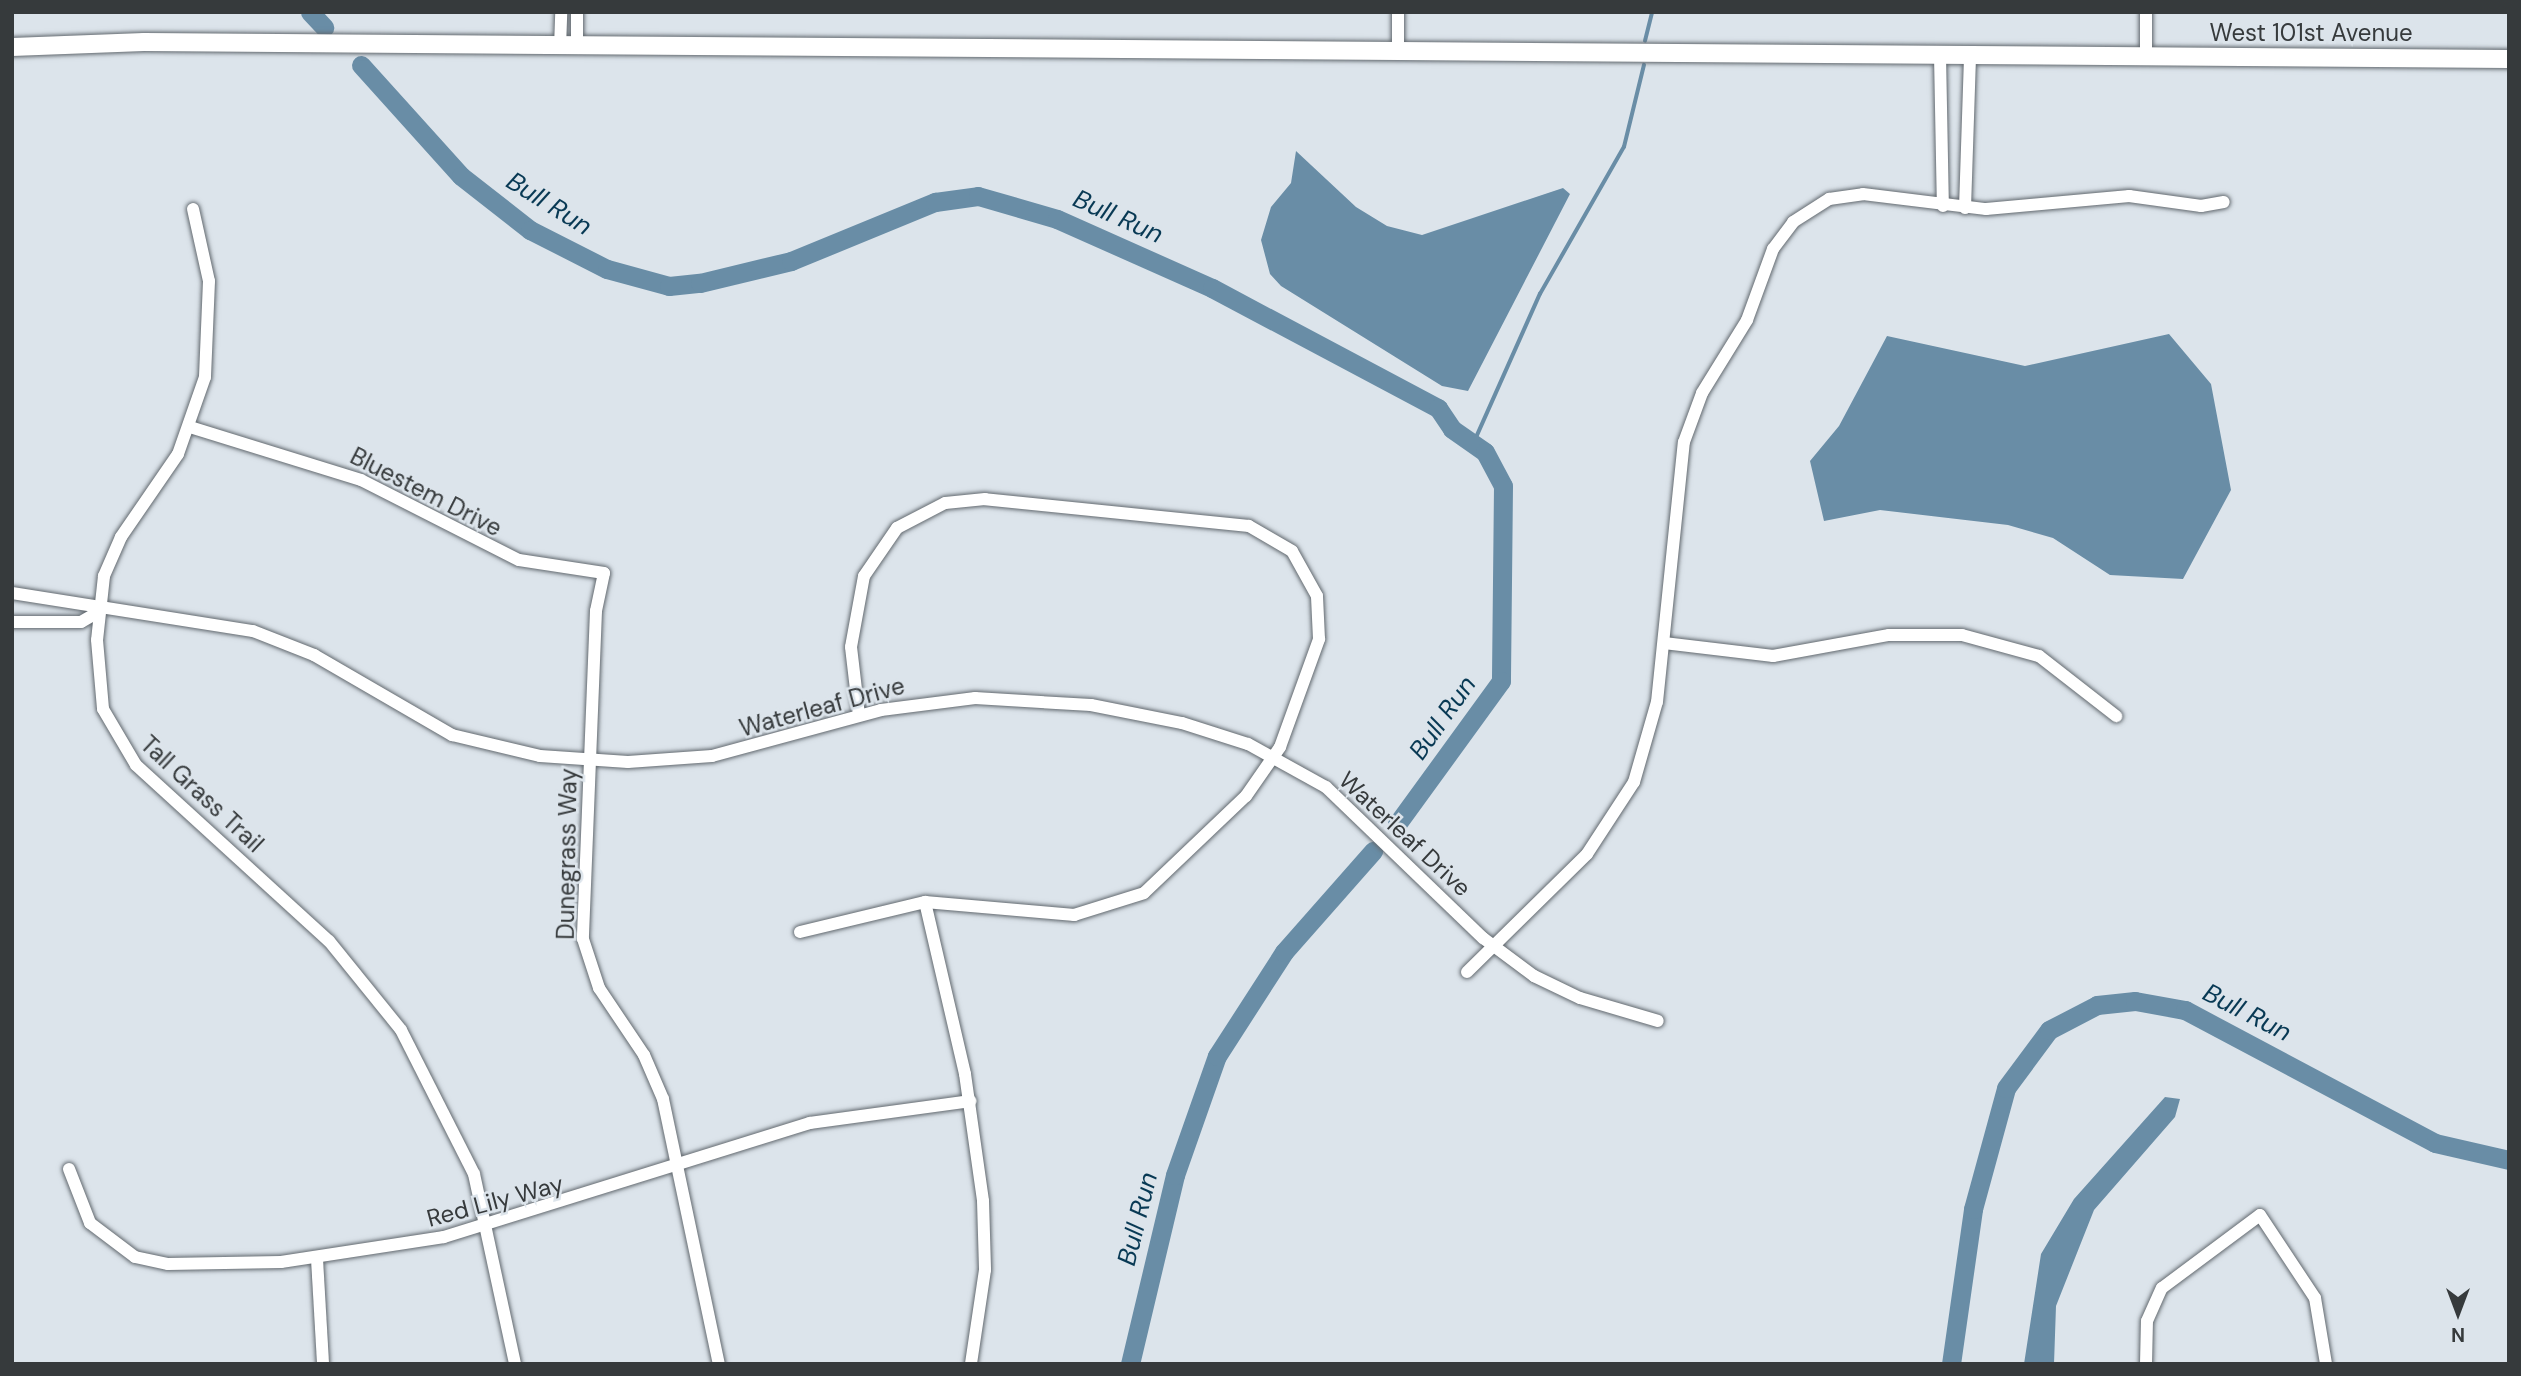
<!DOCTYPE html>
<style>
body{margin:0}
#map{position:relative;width:2521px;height:1376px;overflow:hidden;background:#dce4eb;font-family:"DM Sans",sans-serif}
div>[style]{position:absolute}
.water>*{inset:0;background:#698da6}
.stream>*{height:3.5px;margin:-1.75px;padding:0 1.75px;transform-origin:1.75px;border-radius:1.75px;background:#698da6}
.river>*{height:19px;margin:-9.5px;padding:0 9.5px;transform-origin:9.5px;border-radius:9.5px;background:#698da6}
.roads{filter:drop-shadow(0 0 2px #62696f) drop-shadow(0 0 2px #62696f)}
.street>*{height:12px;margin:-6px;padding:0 6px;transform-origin:6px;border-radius:6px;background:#fff}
.secondary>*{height:18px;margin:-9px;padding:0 9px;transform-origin:9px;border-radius:9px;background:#fff}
span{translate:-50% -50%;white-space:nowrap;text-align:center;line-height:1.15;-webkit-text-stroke:5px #dce4eb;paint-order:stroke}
.street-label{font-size:24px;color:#363a3c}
.water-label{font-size:26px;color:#083954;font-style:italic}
.frame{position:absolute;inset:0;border:14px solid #363a3c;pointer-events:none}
.north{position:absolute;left:2423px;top:1278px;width:70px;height:70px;-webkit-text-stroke:5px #dce4eb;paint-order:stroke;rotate:180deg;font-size:19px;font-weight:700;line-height:28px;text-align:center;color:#363a3c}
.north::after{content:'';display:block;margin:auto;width:24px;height:32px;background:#363a3c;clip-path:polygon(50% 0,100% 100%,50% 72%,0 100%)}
</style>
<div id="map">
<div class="water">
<div style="clip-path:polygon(1296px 151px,1356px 207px,1387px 226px,1422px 235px,1563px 188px,1570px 194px,1468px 391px,1442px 386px,1281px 286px,1270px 274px,1261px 240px,1271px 207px,1291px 183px)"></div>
<div style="clip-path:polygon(2169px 334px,2211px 384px,2231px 490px,2183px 579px,2110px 575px,2053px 538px,2008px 525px,1880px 510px,1824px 521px,1810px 461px,1839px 426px,1887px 336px,2025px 366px)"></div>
<div style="clip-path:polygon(2165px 1097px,2180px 1099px,2175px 1117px,2094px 1210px,2056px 1306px,2054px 1364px,2024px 1364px,2041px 1254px,2074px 1199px)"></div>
</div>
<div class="stream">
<div style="left:1645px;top:41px;width:30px;rotate:-76deg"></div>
<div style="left:1474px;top:442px;width:162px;rotate:-66deg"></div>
<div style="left:1540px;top:294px;width:169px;rotate:-60.3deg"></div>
<div style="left:1624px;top:147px;width:84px;rotate:-76.3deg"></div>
</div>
<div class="river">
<div style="left:310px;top:12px;width:21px;rotate:47deg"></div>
<div style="left:361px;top:65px;width:149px;rotate:48deg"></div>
<div style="left:461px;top:176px;width:88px;rotate:38deg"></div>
<div style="left:530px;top:230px;width:86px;rotate:26.9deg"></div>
<div style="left:607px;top:269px;width:64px;rotate:15.3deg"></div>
<div style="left:669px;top:286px;width:31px;rotate:-6deg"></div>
<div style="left:700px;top:283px;width:94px;rotate:-13.6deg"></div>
<div style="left:791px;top:261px;width:156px;rotate:-22.3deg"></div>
<div style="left:935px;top:202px;width:43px;rotate:-7.9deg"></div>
<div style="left:978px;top:196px;width:82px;rotate:16.2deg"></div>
<div style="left:1057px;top:219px;width:170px;rotate:24deg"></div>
<div style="left:1212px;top:288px;width:256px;rotate:28deg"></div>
<div style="left:1438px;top:408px;width:25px;rotate:56deg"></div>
<div style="left:1452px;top:429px;width:40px;rotate:34.9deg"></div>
<div style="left:1485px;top:452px;width:38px;rotate:62deg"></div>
<div style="left:1503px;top:486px;width:195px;rotate:90.6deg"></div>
<div style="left:1501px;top:681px;width:177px;rotate:126deg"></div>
<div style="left:1130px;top:1364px;width:194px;rotate:-76.6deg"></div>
<div style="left:1175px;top:1175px;width:126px;rotate:-70.6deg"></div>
<div style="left:1217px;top:1056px;width:124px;rotate:-57.2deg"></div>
<div style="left:1284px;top:952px;width:135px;rotate:-48.6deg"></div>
<div style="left:1951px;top:1364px;width:157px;rotate:-81.9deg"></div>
<div style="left:1973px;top:1209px;width:125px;rotate:-74.7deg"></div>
<div style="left:2006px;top:1088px;width:72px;rotate:-53.4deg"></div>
<div style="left:2049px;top:1030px;width:54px;rotate:-27.5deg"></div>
<div style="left:2097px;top:1005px;width:38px;rotate:-6deg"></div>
<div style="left:2135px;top:1001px;width:51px;rotate:10.2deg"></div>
<div style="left:2185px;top:1010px;width:283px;rotate:28deg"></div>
<div style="left:2435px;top:1143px;width:76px;rotate:12.9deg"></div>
</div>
<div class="roads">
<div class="street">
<div style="left:577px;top:12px;width:36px;rotate:90deg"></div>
<div style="left:1398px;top:12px;width:40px;rotate:90deg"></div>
<div style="left:2146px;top:12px;width:45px;rotate:90deg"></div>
<div style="left:560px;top:48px;width:36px;rotate:-88deg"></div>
<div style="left:1940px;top:55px;width:151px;rotate:88.9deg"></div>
<div style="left:1965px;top:208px;width:153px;rotate:-88.1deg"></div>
<div style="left:193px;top:209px;width:74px;rotate:77.5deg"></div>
<div style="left:209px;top:281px;width:96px;rotate:92.4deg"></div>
<div style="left:205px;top:377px;width:82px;rotate:109.3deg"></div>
<div style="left:178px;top:454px;width:101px;rotate:124.5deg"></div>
<div style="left:121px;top:537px;width:43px;rotate:113.6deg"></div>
<div style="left:104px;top:576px;width:64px;rotate:96.2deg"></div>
<div style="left:97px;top:640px;width:69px;rotate:85deg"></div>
<div style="left:103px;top:709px;width:65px;rotate:59.5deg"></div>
<div style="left:136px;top:765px;width:261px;rotate:42.4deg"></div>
<div style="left:329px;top:941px;width:114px;rotate:51deg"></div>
<div style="left:401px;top:1030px;width:161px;rotate:63.1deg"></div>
<div style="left:474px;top:1174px;width:194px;rotate:77.8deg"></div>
<div style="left:190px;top:427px;width:179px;rotate:17.2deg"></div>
<div style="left:361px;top:480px;width:177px;rotate:26.9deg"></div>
<div style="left:519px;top:560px;width:86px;rotate:8.7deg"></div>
<div style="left:604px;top:573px;width:39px;rotate:102deg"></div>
<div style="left:596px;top:611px;width:328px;rotate:92.3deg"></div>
<div style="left:583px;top:939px;width:52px;rotate:71.9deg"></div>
<div style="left:599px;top:988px;width:81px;rotate:56.1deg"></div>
<div style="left:644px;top:1055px;width:48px;rotate:66.6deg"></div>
<div style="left:663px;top:1099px;width:271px;rotate:78.1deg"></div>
<div style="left:12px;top:593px;width:244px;rotate:9deg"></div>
<div style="left:253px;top:631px;width:66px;rotate:21.5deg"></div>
<div style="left:314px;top:655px;width:160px;rotate:30.1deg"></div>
<div style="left:452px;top:735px;width:90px;rotate:13.4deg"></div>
<div style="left:540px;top:756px;width:88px;rotate:3.9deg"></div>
<div style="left:628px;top:762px;width:84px;rotate:-4.1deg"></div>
<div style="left:712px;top:756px;width:175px;rotate:-15.2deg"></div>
<div style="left:881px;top:710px;width:95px;rotate:-7.3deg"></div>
<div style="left:975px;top:698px;width:116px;rotate:3.5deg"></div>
<div style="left:1091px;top:705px;width:93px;rotate:11.2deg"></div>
<div style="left:1182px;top:723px;width:69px;rotate:17.7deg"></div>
<div style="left:1248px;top:744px;width:89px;rotate:28.9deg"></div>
<div style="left:1326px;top:787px;width:218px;rotate:43.9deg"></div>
<div style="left:1483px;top:938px;width:64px;rotate:36.7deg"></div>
<div style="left:1534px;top:976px;width:51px;rotate:25.6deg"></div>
<div style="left:1580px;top:998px;width:81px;rotate:16.4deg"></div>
<div style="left:12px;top:622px;width:69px"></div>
<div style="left:81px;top:622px;width:20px;rotate:-30deg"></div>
<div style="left:1664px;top:643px;width:110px;rotate:6.8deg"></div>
<div style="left:1773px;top:656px;width:118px;rotate:-10.3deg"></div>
<div style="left:1889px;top:635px;width:73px"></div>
<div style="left:1962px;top:635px;width:80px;rotate:15.3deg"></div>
<div style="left:2039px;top:656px;width:98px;rotate:37.9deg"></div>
<div style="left:925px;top:902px;width:177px;rotate:76.9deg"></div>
<div style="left:965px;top:1074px;width:128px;rotate:81.9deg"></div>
<div style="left:983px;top:1201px;width:69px;rotate:88.3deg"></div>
<div style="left:985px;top:1270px;width:95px;rotate:98.5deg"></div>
<div style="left:800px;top:932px;width:129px;rotate:-13.5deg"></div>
<div style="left:925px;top:902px;width:150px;rotate:5deg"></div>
<div style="left:1074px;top:915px;width:73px;rotate:-17.4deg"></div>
<div style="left:1144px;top:893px;width:141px;rotate:-43.6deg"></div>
<div style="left:1246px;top:796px;width:60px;rotate:-55.2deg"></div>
<div style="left:1280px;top:747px;width:115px;rotate:-70.1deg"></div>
<div style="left:1319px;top:639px;width:43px;rotate:-92.7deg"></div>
<div style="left:1317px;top:596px;width:51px;rotate:-119.1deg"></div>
<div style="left:1292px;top:551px;width:50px;rotate:-149.8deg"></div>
<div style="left:1249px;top:526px;width:265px;rotate:-174.2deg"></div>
<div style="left:985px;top:499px;width:40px;rotate:174.3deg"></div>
<div style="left:945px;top:503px;width:54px;rotate:152.5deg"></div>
<div style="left:897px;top:528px;width:58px;rotate:124.5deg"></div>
<div style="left:864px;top:576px;width:72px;rotate:100.4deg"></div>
<div style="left:851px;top:647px;width:68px;rotate:83.3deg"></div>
<div style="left:1467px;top:972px;width:168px;rotate:-44.5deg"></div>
<div style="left:1587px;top:854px;width:86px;rotate:-56.9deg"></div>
<div style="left:1634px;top:782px;width:83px;rotate:-74deg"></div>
<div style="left:1657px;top:702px;width:261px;rotate:-84.1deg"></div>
<div style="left:1684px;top:442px;width:52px;rotate:-69.8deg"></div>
<div style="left:1702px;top:393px;width:86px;rotate:-58.3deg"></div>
<div style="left:1747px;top:320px;width:76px;rotate:-69.9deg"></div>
<div style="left:1773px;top:249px;width:34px;rotate:-53deg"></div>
<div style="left:1793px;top:222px;width:43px;rotate:-32.6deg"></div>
<div style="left:1829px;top:199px;width:34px;rotate:-8deg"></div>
<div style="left:1863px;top:194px;width:124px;rotate:7deg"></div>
<div style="left:1986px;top:209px;width:144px;rotate:-5.2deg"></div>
<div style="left:2129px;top:196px;width:73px;rotate:7.9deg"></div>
<div style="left:2201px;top:206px;width:23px;rotate:-10deg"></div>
<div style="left:69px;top:1169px;width:58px;rotate:68.7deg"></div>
<div style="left:90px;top:1223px;width:56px;rotate:37.1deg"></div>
<div style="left:135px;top:1257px;width:34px;rotate:12deg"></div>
<div style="left:168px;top:1264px;width:113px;rotate:-1deg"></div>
<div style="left:281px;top:1262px;width:165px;rotate:-8.7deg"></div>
<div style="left:444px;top:1237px;width:383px;rotate:-17.3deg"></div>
<div style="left:810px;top:1123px;width:162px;rotate:-7.8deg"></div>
<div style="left:317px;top:1259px;width:105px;rotate:86.7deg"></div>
<div style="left:2146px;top:1364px;width:43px;rotate:-88.7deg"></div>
<div style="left:2147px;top:1321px;width:36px;rotate:-66deg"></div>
<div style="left:2162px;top:1288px;width:122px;rotate:-36.7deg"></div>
<div style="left:2260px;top:1215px;width:100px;rotate:56.5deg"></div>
<div style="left:2315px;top:1298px;width:67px;rotate:80.5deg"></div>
</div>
<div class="secondary">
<div style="left:12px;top:47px;width:132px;rotate:-2.2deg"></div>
<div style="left:144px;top:42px;width:2365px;rotate:0.41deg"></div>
</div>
</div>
<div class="street-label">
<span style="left:2311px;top:33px">West 101st Avenue</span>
<span style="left:426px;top:492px;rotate:27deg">Bluestem Drive</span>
<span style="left:822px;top:707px;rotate:-15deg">Waterleaf Drive</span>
<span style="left:202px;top:794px;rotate:43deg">Tall Grass Trail</span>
<span style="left:1405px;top:834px;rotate:43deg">Waterleaf Drive</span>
<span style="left:567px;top:854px;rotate:-89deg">Dunegrass Way</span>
<span style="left:495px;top:1201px;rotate:-15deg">Red Lily Way</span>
</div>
<div class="water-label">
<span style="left:549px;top:204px;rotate:32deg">Bull Run</span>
<span style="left:1118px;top:217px;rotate:24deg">Bull Run</span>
<span style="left:1443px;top:718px;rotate:-55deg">Bull Run</span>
<span style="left:2247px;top:1013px;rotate:27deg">Bull Run</span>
<span style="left:1138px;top:1219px;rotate:-76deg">Bull Run</span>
</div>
<div class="frame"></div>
<div class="north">N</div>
</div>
